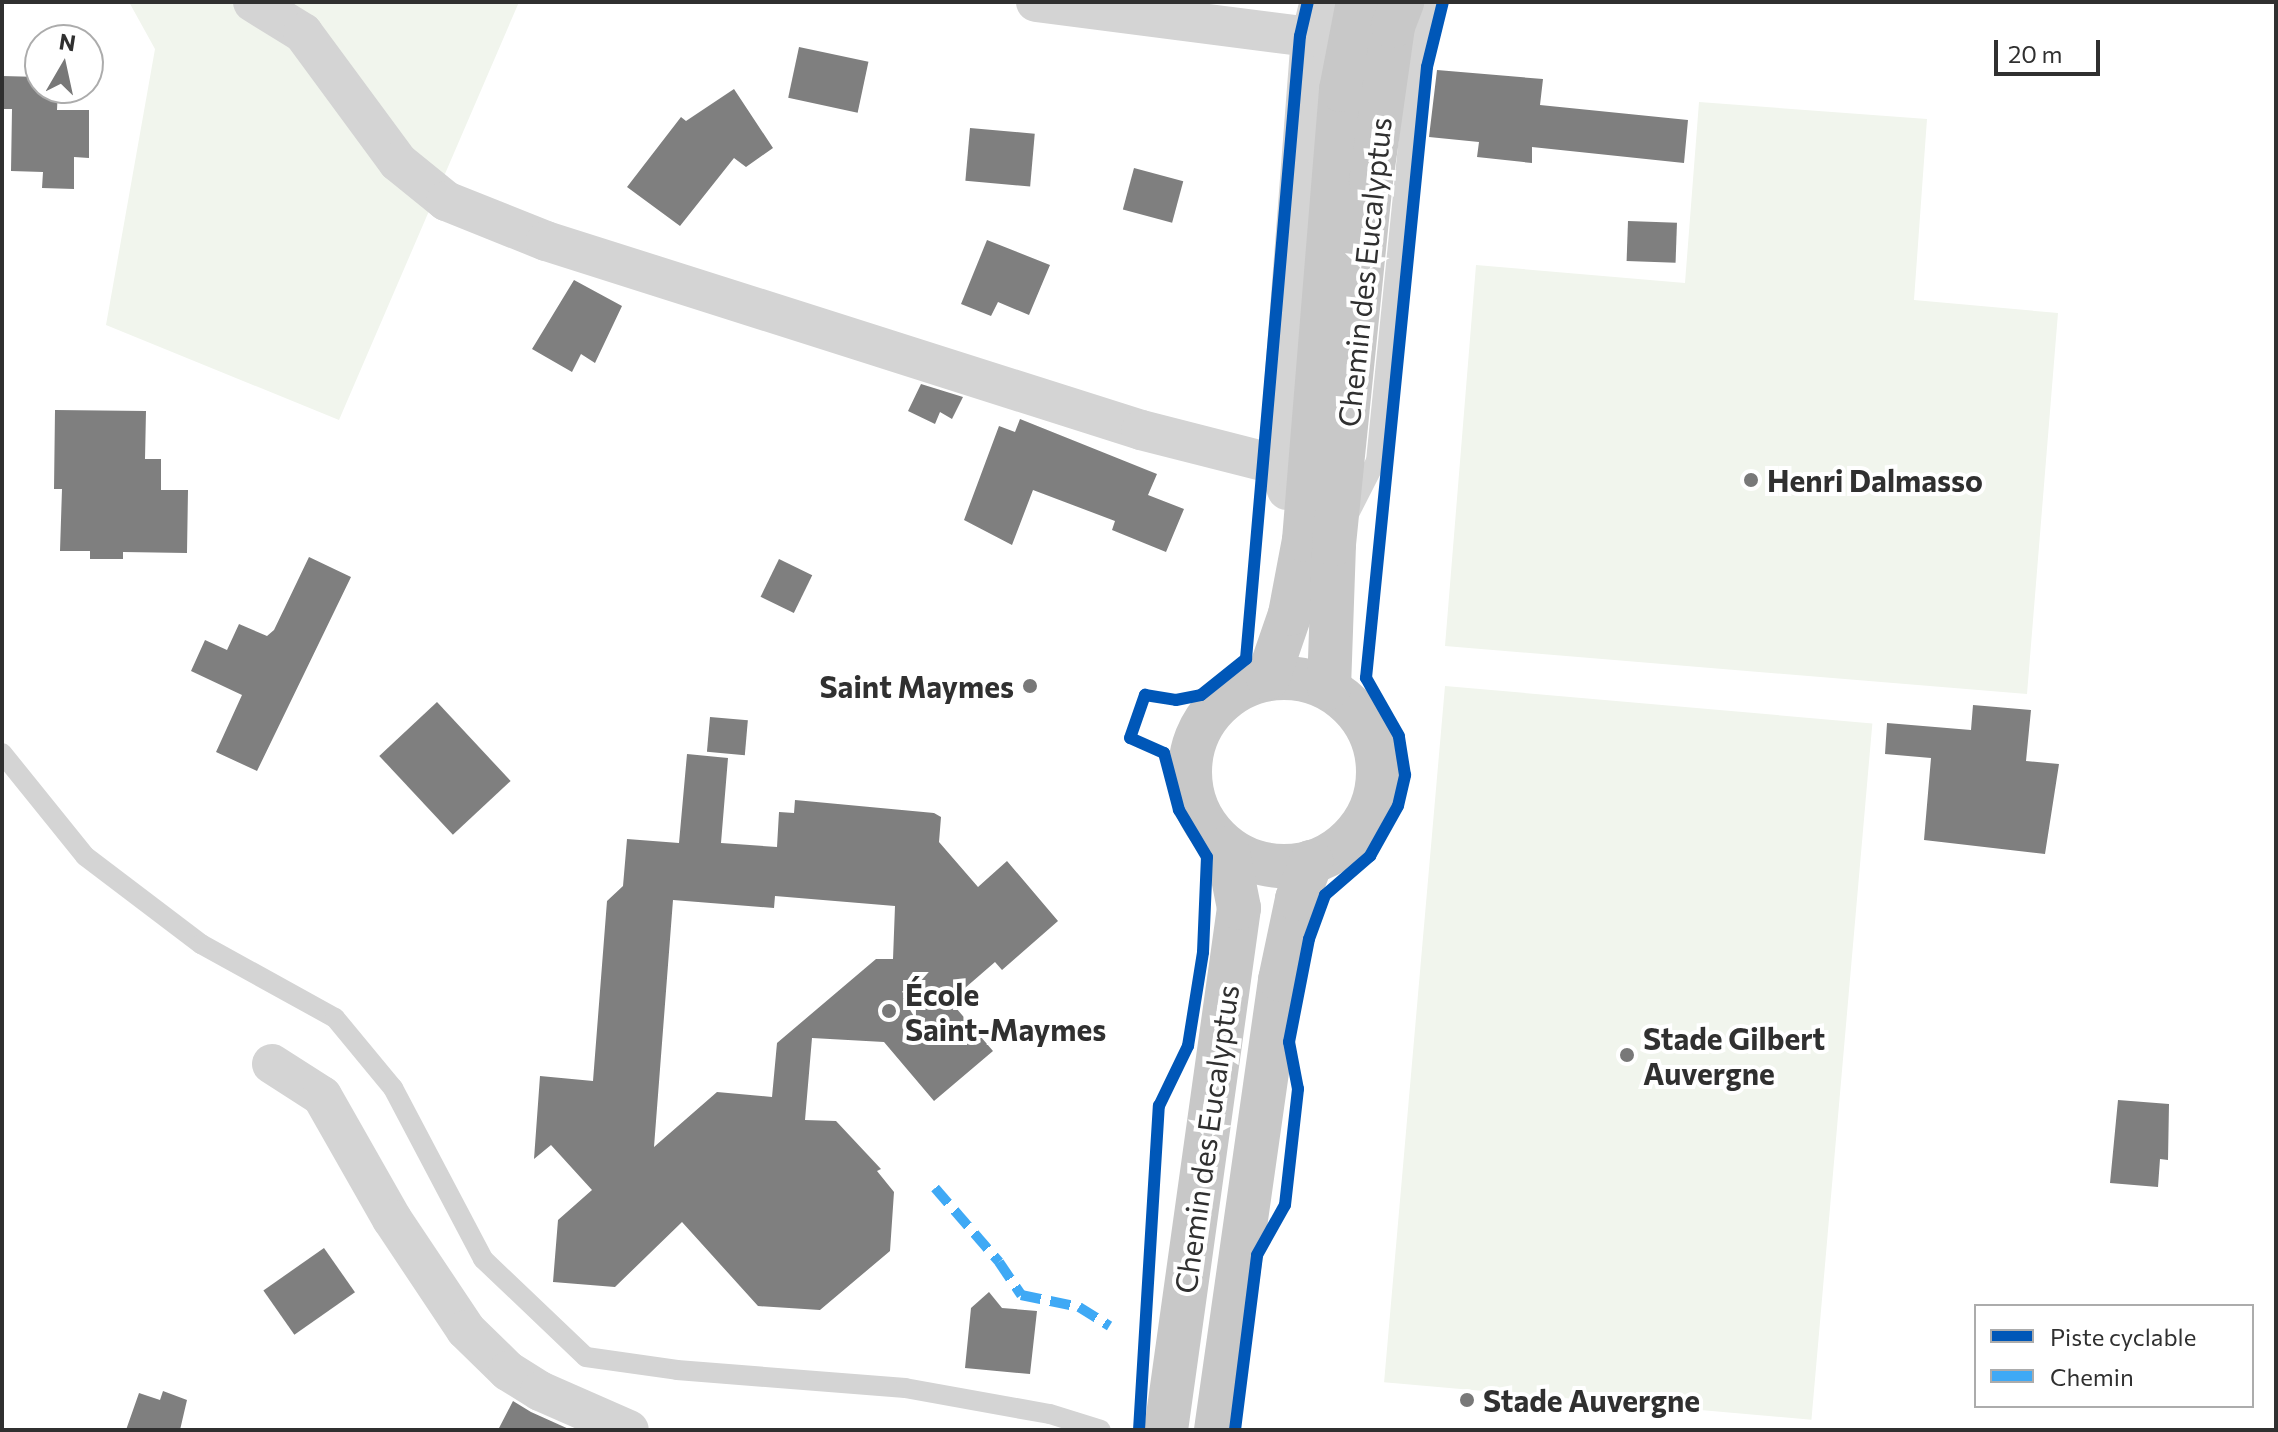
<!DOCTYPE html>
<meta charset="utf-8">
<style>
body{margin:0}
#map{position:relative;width:2278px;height:1432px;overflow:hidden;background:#fff;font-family:Commissioner,sans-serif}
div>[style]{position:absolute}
.green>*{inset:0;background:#f1f5ed;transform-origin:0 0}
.building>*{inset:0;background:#7f7f7f;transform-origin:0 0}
.lane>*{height:20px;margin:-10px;padding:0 10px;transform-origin:10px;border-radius:10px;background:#d4d4d4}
.street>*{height:40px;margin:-20px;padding:0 20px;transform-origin:20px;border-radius:20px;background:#d4d4d4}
.primary>*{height:44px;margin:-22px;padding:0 22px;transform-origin:22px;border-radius:22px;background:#c8c8c8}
.primary>.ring{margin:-22px;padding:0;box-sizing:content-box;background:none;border:44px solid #c8c8c8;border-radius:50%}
.quiet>*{height:10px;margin-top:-5px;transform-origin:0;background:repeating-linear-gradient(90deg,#3fa9f5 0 20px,transparent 0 30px)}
.cycleway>*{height:12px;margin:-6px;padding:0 6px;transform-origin:6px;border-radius:6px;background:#0057b8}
.dots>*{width:22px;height:22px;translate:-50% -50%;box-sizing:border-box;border:4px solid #fff;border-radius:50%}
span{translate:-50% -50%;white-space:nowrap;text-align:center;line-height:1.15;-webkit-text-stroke:8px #fff;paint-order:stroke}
.street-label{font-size:30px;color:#303030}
.poi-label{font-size:30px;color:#303030;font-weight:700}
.left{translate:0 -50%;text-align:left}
.right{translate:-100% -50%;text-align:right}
.frame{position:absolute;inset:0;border:4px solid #303030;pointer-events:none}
.legend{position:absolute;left:1974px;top:1304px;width:280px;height:104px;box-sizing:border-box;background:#fff;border:2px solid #acacac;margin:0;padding:10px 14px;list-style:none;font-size:24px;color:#303030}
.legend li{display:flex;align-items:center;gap:16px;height:40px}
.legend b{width:40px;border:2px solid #acacac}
.north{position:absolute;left:24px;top:24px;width:80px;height:80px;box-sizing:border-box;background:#fff;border:2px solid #acacac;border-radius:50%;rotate:9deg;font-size:22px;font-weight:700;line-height:32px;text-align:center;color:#303030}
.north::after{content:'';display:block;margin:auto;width:28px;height:36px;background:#787878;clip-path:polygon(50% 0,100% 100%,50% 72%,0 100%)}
.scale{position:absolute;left:1994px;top:40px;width:106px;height:36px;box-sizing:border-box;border:4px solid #303030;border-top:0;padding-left:10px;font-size:24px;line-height:28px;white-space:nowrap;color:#303030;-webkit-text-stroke:6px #fff;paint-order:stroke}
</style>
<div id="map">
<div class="green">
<div style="clip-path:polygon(129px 2px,519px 2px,339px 420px,106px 325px,155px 49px)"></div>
<div style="clip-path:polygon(1699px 102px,1927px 119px,1914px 300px,2058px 313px,2027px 694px,1445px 646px,1476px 265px,1685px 283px)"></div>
<div style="left:1445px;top:686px;width:429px;height:699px;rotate:5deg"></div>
</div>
<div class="building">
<div style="left:799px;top:47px;width:71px;height:52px;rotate:12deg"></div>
<div style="clip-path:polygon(1437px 70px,1543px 79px,1540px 105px,1688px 120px,1684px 163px,1532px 147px,1532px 163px,1477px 157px,1479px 142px,1429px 137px)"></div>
<div style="clip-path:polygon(2px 76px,40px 77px,40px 88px,58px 88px,57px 110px,89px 110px,89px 158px,74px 157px,74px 189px,42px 188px,43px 172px,11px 171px,12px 109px,2px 109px)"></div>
<div style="clip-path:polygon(734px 89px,773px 148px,746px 167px,734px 158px,680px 226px,627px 187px,681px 117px,686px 121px)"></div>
<div style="left:970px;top:128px;width:65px;height:53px;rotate:5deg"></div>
<div style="left:1134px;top:168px;width:51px;height:43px;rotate:15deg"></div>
<div style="left:1628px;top:221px;width:49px;height:40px;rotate:2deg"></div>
<div style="clip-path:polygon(987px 240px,1050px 265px,1029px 315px,998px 302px,991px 316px,961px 304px)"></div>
<div style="clip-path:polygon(574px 280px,622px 306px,595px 363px,581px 354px,572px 372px,532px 349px)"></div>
<div style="clip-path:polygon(921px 384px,963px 397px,952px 419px,940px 412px,935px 424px,908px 411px)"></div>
<div style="clip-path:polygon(55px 410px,146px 411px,145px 459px,161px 459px,161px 490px,188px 490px,187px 553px,123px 552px,123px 559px,90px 559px,90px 551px,60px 551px,62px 489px,54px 489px)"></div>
<div style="clip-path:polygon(1020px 419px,1157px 474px,1148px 495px,1184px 509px,1166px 552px,1112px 530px,1115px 521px,1033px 490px,1012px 545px,964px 520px,999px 426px,1015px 432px)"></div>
<div style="clip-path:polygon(309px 557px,351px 577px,257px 771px,216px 752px,242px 695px,191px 671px,205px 640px,227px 650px,239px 624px,267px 636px,274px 630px)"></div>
<div style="left:779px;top:559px;width:37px;height:42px;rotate:26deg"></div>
<div style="left:437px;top:702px;width:108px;height:79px;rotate:47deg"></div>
<div style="clip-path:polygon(1973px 705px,2031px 710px,2026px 761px,2059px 764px,2045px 854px,1924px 840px,1931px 758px,1885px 754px,1887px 723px,1971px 730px)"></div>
<div style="left:710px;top:717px;width:38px;height:35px;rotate:5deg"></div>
<div style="clip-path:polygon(evenodd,687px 754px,728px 758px,721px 843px,777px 847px,779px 812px,794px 813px,795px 800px,934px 813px,941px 817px,939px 842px,978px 887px,1007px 861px,1058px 921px,1002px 970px,995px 962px,950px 1001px,993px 1051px,934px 1101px,884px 1042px,812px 1038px,805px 1120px,836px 1121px,881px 1169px,877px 1171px,894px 1192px,890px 1251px,820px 1310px,758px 1306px,682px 1222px,615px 1287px,553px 1282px,558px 1220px,592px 1190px,551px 1145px,534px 1159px,540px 1076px,593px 1081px,607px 901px,623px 886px,627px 839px,679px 843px,687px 754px,775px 896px,895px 906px,893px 959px,876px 959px,777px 1043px,772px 1097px,717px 1092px,654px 1147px,673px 900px,774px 908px,775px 896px)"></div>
<div style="clip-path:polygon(2118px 1100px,2169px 1104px,2168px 1160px,2160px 1159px,2158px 1187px,2110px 1183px)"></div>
<div style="left:324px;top:1248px;width:54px;height:74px;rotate:55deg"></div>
<div style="clip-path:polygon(989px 1292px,1002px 1308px,1037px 1311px,1030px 1374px,965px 1368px,971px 1308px)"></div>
<div style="clip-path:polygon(163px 1391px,187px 1400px,180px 1430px,126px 1430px,139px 1393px,160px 1400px)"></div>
<div style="clip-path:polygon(513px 1401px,531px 1412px,571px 1430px,498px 1430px)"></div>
</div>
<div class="lane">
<div style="left:1350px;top:512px;width:57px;rotate:-63deg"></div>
<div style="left:1376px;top:461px;width:427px;rotate:-84.2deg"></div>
<div style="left:1419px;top:36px;width:36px;rotate:-71deg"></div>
<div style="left:2px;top:753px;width:132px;rotate:51.1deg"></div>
<div style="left:85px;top:856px;width:146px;rotate:37.2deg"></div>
<div style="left:201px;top:944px;width:153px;rotate:28.9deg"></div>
<div style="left:335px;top:1018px;width:91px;rotate:50.4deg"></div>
<div style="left:393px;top:1088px;width:193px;rotate:62.2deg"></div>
<div style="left:483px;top:1259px;width:142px;rotate:43.6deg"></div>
<div style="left:586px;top:1357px;width:92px;rotate:8.1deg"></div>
<div style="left:677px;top:1370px;width:229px;rotate:4.5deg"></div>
<div style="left:905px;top:1388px;width:147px;rotate:10.2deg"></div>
<div style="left:1050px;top:1414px;width:53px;rotate:17.4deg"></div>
</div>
<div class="street">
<div style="left:253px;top:2px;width:59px;rotate:31.8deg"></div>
<div style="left:303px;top:33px;width:160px;rotate:53.6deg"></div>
<div style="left:398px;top:162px;width:62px;rotate:39.1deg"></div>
<div style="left:446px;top:201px;width:108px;rotate:21.8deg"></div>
<div style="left:546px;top:241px;width:624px;rotate:17.62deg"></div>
<div style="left:1141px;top:430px;width:141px;rotate:14.3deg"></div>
<div style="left:1036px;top:2px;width:277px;rotate:7.3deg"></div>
<div style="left:1287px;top:490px;width:27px;rotate:-110deg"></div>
<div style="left:1278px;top:465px;width:429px;rotate:-85.6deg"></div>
<div style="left:1311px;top:37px;width:36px;rotate:-76deg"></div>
<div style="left:272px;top:1064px;width:59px;rotate:32.6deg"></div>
<div style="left:322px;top:1096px;width:142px;rotate:60.4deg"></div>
<div style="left:392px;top:1219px;width:133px;rotate:56.3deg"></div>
<div style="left:466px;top:1330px;width:59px;rotate:44.3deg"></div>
<div style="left:508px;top:1371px;width:38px;rotate:32deg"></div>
<div style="left:540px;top:1391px;width:97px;rotate:23.7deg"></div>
</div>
<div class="primary">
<div class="ring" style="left:1190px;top:678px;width:144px;height:144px"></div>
<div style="left:1268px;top:678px;width:68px;rotate:-71deg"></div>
<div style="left:1290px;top:614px;width:75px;rotate:-79.3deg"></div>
<div style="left:1304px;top:540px;width:452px;rotate:-85.3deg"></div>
<div style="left:1341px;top:90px;width:90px;rotate:-79.1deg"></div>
<div style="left:1329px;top:688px;width:144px;rotate:-88deg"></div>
<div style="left:1334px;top:544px;width:365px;rotate:-84.2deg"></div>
<div style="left:1371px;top:181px;width:157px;rotate:-81.9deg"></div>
<div style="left:1393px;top:26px;width:26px;rotate:-69deg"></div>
<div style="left:1166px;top:1430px;width:527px;rotate:-82.04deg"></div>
<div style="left:1239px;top:908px;width:61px;rotate:-101.3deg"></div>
<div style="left:1216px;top:1430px;width:455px;rotate:-81.9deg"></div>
<div style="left:1280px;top:980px;width:83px;rotate:-78.1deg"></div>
<div style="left:1297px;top:899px;width:40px;rotate:-69deg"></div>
</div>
<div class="quiet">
<div style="left:935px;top:1188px;width:98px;rotate:49.1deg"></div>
<div style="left:999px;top:1262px;width:40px;rotate:56deg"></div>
<div style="left:1021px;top:1295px;width:59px;rotate:11.7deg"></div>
<div style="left:1079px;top:1307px;width:36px;rotate:32deg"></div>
</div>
<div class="cycleway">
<div style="left:1139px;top:1430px;width:325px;rotate:-86.5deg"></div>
<div style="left:1159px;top:1106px;width:67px;rotate:-64.2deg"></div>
<div style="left:1188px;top:1046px;width:95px;rotate:-80.9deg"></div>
<div style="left:1203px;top:952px;width:95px;rotate:-87.6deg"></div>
<div style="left:1207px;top:857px;width:55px;rotate:-120.8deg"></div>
<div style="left:1179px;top:810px;width:59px;rotate:-104.7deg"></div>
<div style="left:1164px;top:753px;width:37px;rotate:-156deg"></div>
<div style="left:1130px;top:738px;width:46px;rotate:-70.8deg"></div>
<div style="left:1145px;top:695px;width:31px;rotate:9deg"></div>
<div style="left:1176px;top:700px;width:25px;rotate:-11deg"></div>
<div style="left:1201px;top:695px;width:58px;rotate:-38.7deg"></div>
<div style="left:1246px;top:659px;width:625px;rotate:-85.05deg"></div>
<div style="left:1300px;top:36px;width:35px;rotate:-77deg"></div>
<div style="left:1235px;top:1430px;width:176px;rotate:-82.8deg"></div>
<div style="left:1257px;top:1255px;width:57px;rotate:-60.8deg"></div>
<div style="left:1285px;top:1205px;width:117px;rotate:-83.6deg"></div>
<div style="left:1298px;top:1089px;width:48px;rotate:-100.8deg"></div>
<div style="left:1289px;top:1042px;width:105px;rotate:-79deg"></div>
<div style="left:1309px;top:939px;width:47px;rotate:-70deg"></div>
<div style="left:1325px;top:895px;width:60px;rotate:-40.9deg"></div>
<div style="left:1370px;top:856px;width:57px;rotate:-60.8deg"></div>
<div style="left:1398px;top:806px;width:32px;rotate:-77deg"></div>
<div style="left:1405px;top:775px;width:39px;rotate:-99deg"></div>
<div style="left:1399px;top:736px;width:67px;rotate:-119.6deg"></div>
<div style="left:1366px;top:678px;width:614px;rotate:-84.3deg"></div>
<div style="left:1427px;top:67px;width:67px;rotate:-76.2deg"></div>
</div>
<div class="dots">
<div style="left:1751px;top:480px;background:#787878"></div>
<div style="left:1030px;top:686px;background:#787878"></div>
<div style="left:889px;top:1011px;background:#787878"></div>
<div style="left:1627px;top:1055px;background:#787878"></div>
<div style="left:1467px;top:1400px;background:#787878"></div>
</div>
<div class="street-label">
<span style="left:1364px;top:272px;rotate:-84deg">Chemin des Eucalyptus</span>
<span style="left:1206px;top:1139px;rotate:-82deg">Chemin des Eucalyptus</span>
</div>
<div class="poi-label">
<span class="left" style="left:1767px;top:480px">Henri Dalmasso</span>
<span class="right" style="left:1014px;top:686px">Saint Maymes</span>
<span class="left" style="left:905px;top:1011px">École<br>Saint-Maymes</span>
<span class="left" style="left:1643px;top:1055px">Stade Gilbert<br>Auvergne</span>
<span class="left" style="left:1483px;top:1400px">Stade Auvergne</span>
</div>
<div class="frame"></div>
<ul class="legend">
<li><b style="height:10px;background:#0057b8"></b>Piste cyclable</li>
<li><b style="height:10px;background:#3fa9f5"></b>Chemin</li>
</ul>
<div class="north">N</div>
<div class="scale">20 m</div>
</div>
